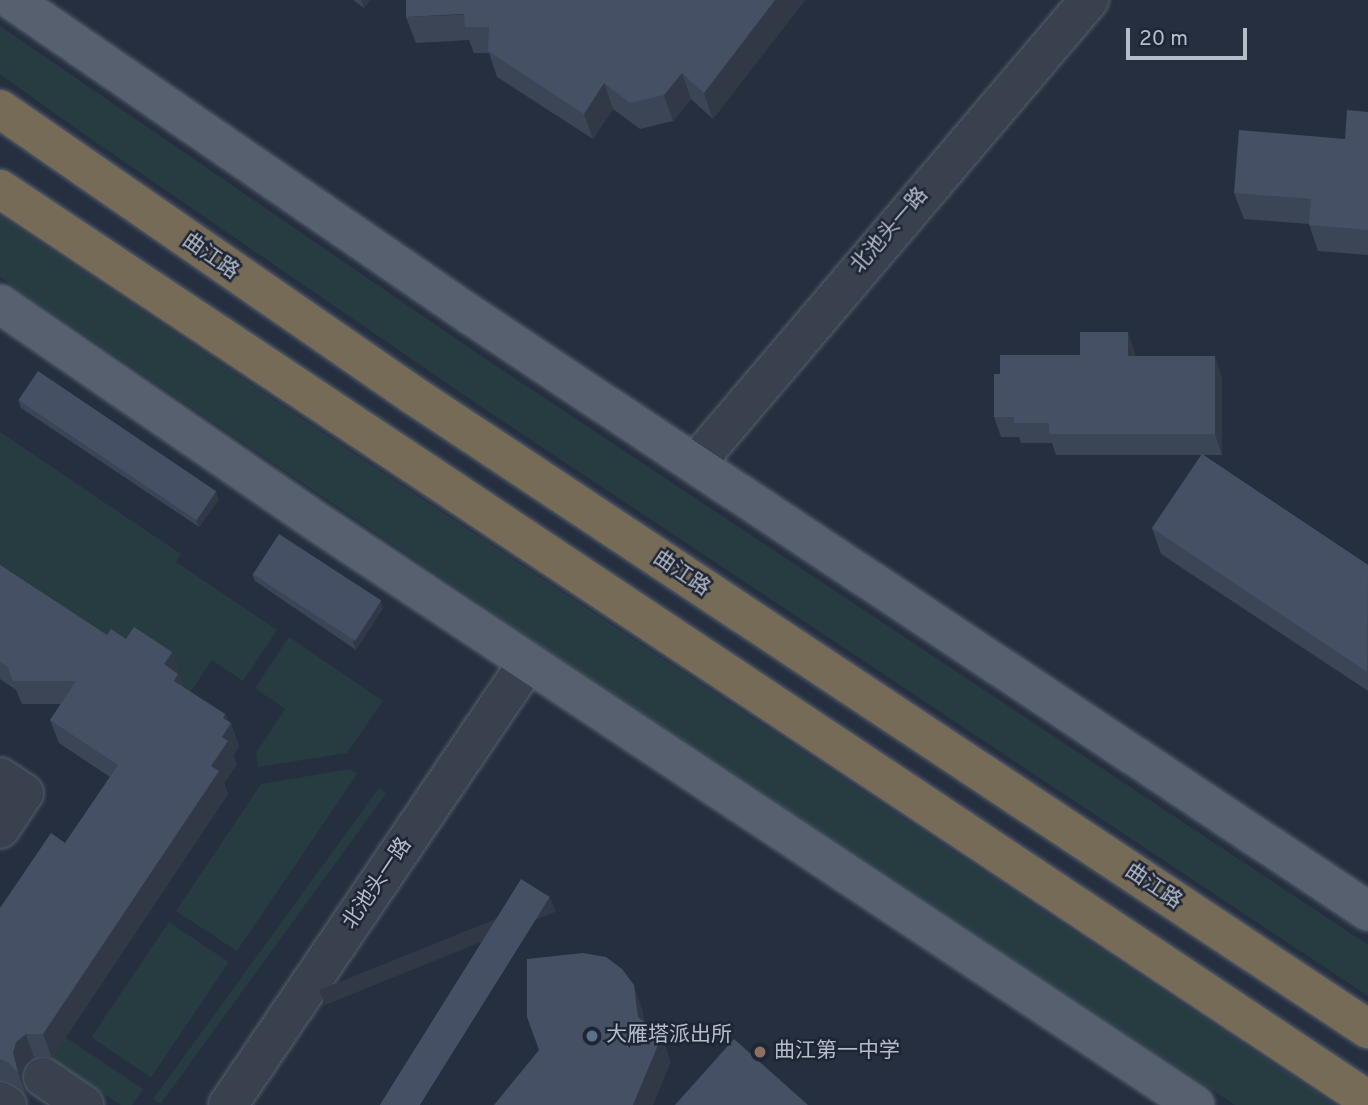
<!DOCTYPE html>
<meta charset="utf-8">
<style>
body{margin:0}
#map{position:relative;width:1368px;height:1105px;overflow:hidden;background:#252f40;font-family:Overpass,"Noto Sans SC",sans-serif}
div>[style]{position:absolute}
.green>*{inset:0;background:#273c41;transform-origin:0 0}
.roads{filter:drop-shadow(0 0 2px #575f6d) drop-shadow(0 0 2px #575f6d)}
.minor>*{height:38px;margin:-19px;padding:0 19px;transform-origin:19px;border-radius:19px;background:#39414f}
.major>*{height:38px;margin:-19px;padding:0 19px;transform-origin:19px;border-radius:19px;background:#57606f}
.highway>*{height:38px;margin:-19px;padding:0 19px;transform-origin:19px;border-radius:19px;background:#756b56}
.wall>*{inset:0;background:#3c4556}
.shaded-wall>*{inset:0;background:#313846;transform-origin:0 0}
.building>*{inset:0;background:#465064;transform-origin:0 0}
.dots>*{width:19px;height:19px;translate:-50% -50%;box-sizing:border-box;border:4px solid #1e2635;border-radius:50%}
span{translate:-50% -50%;white-space:nowrap;text-align:center;line-height:1.15;-webkit-text-stroke:5px #1e2635;paint-order:stroke}
.street-label{font-size:21px;color:#b5bcca}
.poi-label{font-size:21px;color:#b5bcca}
.left{translate:0 -50%;text-align:left}
.scale{position:absolute;left:1126px;top:28px;width:121px;height:32px;box-sizing:border-box;border:4px solid #b5bcca;border-top:0;padding-left:9px;font-size:21px;line-height:24px;white-space:nowrap;color:#b5bcca;-webkit-text-stroke:5px #1e2635;paint-order:stroke}
</style>
<div id="map">
<div class="green">
<div style="clip-path:polygon(0 26px,481px 356px,1368px 945px,1368px 996px,486px 410px,88px 137px,0 74px)"></div>
<div style="clip-path:polygon(0 216px,356px 455px,1335px 1105px,1235px 1105px,541px 645px,0 277px)"></div>
<div style="clip-path:polygon(0 432px,181px 554px,176px 562px,277px 630px,243px 681px,212px 660px,187px 697px,142px 651px,0 587px)"></div>
<div style="clip-path:polygon(289px 637px,383px 701px,347px 753px,258px 767px,256px 753px,285px 709px,255px 688px)"></div>
<div style="clip-path:polygon(350px 769px,357px 774px,237px 951px,176px 911px,261px 784px)"></div>
<div style="left:379px;top:788px;width:9px;height:384px;rotate:36deg"></div>
<div style="left:169px;top:922px;width:72px;height:139px;rotate:34deg"></div>
<div style="clip-path:polygon(65px 1037px,143px 1089px,132px 1105px,121px 1105px,51px 1059px)"></div>
</div>
<div class="roads">
<div class="minor">
<div style="left:695px;top:464px;width:609px;rotate:-49.66deg"></div>
<div style="left:0;top:777px;width:29px;rotate:34deg"></div>
<div style="left:24px;top:793px;width:43px;rotate:123.7deg"></div>
<div style="left:43px;top:1077px;width:50px;rotate:34.3deg"></div>
<div style="left:0;top:1101px;width:8px;rotate:30deg"></div>
<div style="left:228px;top:1105px;width:535px;rotate:-55.89deg"></div>
</div>
<div class="major">
<div style="left:12px;top:0;width:558px;rotate:34.49deg"></div>
<div style="left:472px;top:316px;width:1076px;rotate:33.59deg"></div>
<div style="left:0;top:304px;width:396px;rotate:34.5deg"></div>
<div style="left:326px;top:528px;width:1043px;rotate:33.58deg"></div>
</div>
<div class="highway">
<div style="left:0;top:109px;width:506px;rotate:34.7deg"></div>
<div style="left:416px;top:397px;width:1143px;rotate:33.58deg"></div>
<div style="left:0;top:189px;width:1644px;rotate:33.66deg"></div>
</div>
</div>
<div class="wall">
<div style="clip-path:polygon(353px 0,370px 0,364px 8px)"></div>
<div style="clip-path:polygon(805px 0,713px 119px,691px 99px,673px 121px,640px 129px,613px 109px,593px 139px,497px 77px,489px 53px,474px 53px,469px 40px,416px 43px,406px 17px)"></div>
<div style="clip-path:polygon(1368px 112px,1368px 255px,1318px 251px,1309px 224px,1244px 219px,1234px 193px,1345px 139px)"></div>
<div style="clip-path:polygon(1135px 352px,1135px 356px,1222px 377px,1222px 455px,1203px 455px,1368px 565px,1368px 691px,1161px 554px,1152px 528px,1201px 455px,1056px 455px,1052px 443px,1021px 443px,1019px 437px,1001px 437px,994px 417px,1000px 374px,1080px 355px)"></div>
<div style="clip-path:polygon(18px 400px,219px 499px,199px 527px,21px 408px)"></div>
<div style="clip-path:polygon(0 565px,107px 635px,172px 652px,183px 687px,225px 714px,228px 721px,231px 723px,239px 747px,233px 755px,237px 764px,224px 783px,228px 794px,52px 1058px,34px 1057px,25px 1065px,21px 1076px,26px 1096px,18px 1086px,0 1080px,0 908px,65px 843px,110px 777px,59px 743px,50px 720px,61px 704px,22px 704px,16px 690px,0 679px)"></div>
<div style="clip-path:polygon(252px 574px,383px 608px,356px 650px,255px 581px)"></div>
</div>
<div class="shaded-wall">
<div style="clip-path:polygon(361px 0,370px 0,364px 8px)"></div>
<div style="clip-path:polygon(775px 0,805px 0,713px 119px,704px 93px)"></div>
<div style="clip-path:polygon(682px 73px,691px 99px,673px 121px,664px 95px)"></div>
<div style="clip-path:polygon(604px 83px,613px 109px,593px 139px,584px 114px)"></div>
<div style="clip-path:polygon(1128px 332px,1135px 352px,1135px 377px,1128px 356px)"></div>
<div style="clip-path:polygon(1215px 356px,1222px 377px,1222px 455px,1215px 434px)"></div>
<div style="clip-path:polygon(216px 491px,219px 499px,199px 527px,196px 519px)"></div>
<div style="clip-path:polygon(381px 601px,383px 608px,356px 650px,353px 642px)"></div>
<div style="clip-path:polygon(172px 652px,180px 675px,179px 676px,187px 697px,172px 687px,164px 664px)"></div>
<div style="clip-path:polygon(225px 714px,229px 725px,231px 723px,239px 747px,233px 755px,237px 764px,224px 783px,228px 794px,52px 1058px,43px 1034px,211px 766px,222px 737px,223px 718px)"></div>
<div style="left:550px;top:897px;width:16px;height:249px;rotate:68deg"></div>
<div style="clip-path:polygon(634px 985px,643px 1011px,647px 1042px,638px 1017px)"></div>
<div style="clip-path:polygon(26px 1034px,34px 1057px,25px 1065px,21px 1076px,26px 1096px,18px 1072px,13px 1053px,16px 1042px)"></div>
<div style="clip-path:polygon(662px 1036px,671px 1062px,653px 1105px,633px 1105px)"></div>
</div>
<div class="building">
<div style="clip-path:polygon(406px 0,775px 0,704px 93px,682px 73px,664px 95px,630px 103px,604px 83px,584px 114px,488px 51px,489px 27px,465px 27px,464px 14px,406px 17px)"></div>
<div style="clip-path:polygon(1347px 110px,1368px 112px,1368px 230px,1309px 225px,1311px 199px,1234px 193px,1239px 130px,1345px 139px)"></div>
<div style="clip-path:polygon(1080px 332px,1128px 332px,1128px 356px,1215px 356px,1215px 434px,1049px 434px,1049px 423px,1014px 423px,1014px 417px,994px 417px,994px 374px,1000px 374px,1000px 355px,1080px 355px)"></div>
<div style="left:38px;top:371px;width:215px;height:35px;rotate:34deg"></div>
<div style="clip-path:polygon(1202px 454px,1368px 565px,1367px 672px,1152px 528px)"></div>
<div style="left:279px;top:534px;width:122px;height:48px;rotate:33deg"></div>
<div style="clip-path:polygon(0 565px,107px 635px,111px 629px,126px 639px,134px 627px,172px 652px,164px 664px,178px 674px,174px 681px,225px 714px,223px 718px,231px 723px,222px 737px,228px 741px,211px 766px,219px 771px,43px 1034px,26px 1034px,16px 1042px,13px 1053px,18px 1072px,9px 1063px,0 1059px,0 908px,51px 833px,65px 843px,118px 765px,50px 720px,76px 681px,13px 681px,8px 667px,0 662px)"></div>
<div style="left:521px;top:879px;width:34px;height:270px;rotate:32deg"></div>
<div style="clip-path:polygon(583px 953px,606px 957px,622px 969px,634px 985px,638px 1017px,662px 1036px,633px 1105px,494px 1105px,539px 1050px,527px 1017px,527px 959px)"></div>
<div style="clip-path:polygon(734px 1039px,808px 1105px,675px 1105px)"></div>
</div>
<div class="dots">
<div style="left:592px;top:1036px;background:#5c6f8a"></div>
<div style="left:760px;top:1052px;background:#8d6e63"></div>
</div>
<div class="street-label">
<span style="left:890px;top:231px;rotate:-49deg">北池头一路</span>
<span style="left:210px;top:257px;rotate:35deg">曲江路</span>
<span style="left:681px;top:574px;rotate:34deg">曲江路</span>
<span style="left:378px;top:884px;rotate:-56deg">北池头一路</span>
<span style="left:1153px;top:887px;rotate:34deg">曲江路</span>
</div>
<div class="poi-label">
<span class="left" style="left:606px;top:1036px">大雁塔派出所</span>
<span class="left" style="left:774px;top:1052px">曲江第一中学</span>
</div>
<div class="scale">20 m</div>
</div>
